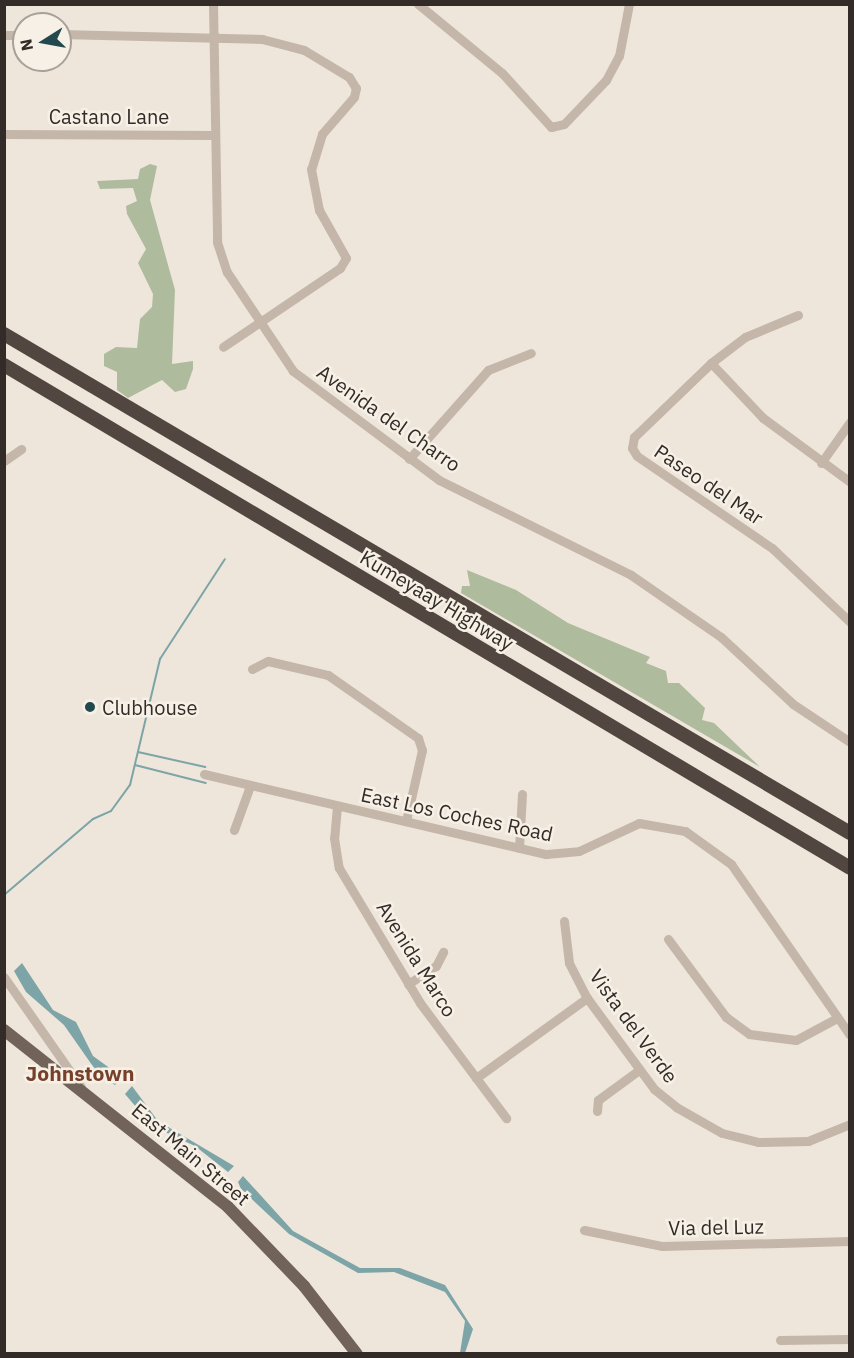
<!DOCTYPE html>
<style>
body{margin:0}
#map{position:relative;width:854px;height:1358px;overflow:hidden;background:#eee6db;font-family:"IBM Plex Sans",sans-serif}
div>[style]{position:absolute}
.green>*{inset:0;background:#afbb9d}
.water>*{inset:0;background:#7da4a7}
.stream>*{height:2px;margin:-1px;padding:0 1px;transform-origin:1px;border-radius:1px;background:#7da4a7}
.minor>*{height:9px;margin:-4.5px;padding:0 4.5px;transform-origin:4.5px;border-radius:4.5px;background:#c4b6a8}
.major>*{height:12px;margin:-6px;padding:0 6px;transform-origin:6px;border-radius:6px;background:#72635a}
.highway>*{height:14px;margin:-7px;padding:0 7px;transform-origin:7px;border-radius:7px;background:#524640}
.dots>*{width:16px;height:16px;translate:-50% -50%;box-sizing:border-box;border:3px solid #f6f0e6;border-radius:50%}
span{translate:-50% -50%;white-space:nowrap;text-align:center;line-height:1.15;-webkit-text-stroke:5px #f6f0e6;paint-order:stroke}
.street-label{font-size:20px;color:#322b27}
.poi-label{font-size:20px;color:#322b27}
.left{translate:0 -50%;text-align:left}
.neighbourhood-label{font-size:21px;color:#77402b;font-weight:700}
.frame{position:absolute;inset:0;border:6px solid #322b27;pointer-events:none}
.north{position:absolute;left:12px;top:12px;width:60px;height:60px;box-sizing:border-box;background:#f6f0e6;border:2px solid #a8a19a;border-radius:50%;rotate:259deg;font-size:16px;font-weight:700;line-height:24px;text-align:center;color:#322b27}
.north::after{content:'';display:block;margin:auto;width:21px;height:27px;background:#22494e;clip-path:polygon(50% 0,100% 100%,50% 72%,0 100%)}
</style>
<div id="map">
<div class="green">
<div style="clip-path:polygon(150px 164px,157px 166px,150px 200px,175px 290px,172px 364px,193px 361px,193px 369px,186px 389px,175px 392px,162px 380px,128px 398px,117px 390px,117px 372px,104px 366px,104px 354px,116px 347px,137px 348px,140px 319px,152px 307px,153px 294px,138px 263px,146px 249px,127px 214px,126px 206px,137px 201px,133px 188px,100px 189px,97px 181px,138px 179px,140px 169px)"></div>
<div style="clip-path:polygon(467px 570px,516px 590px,568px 623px,650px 657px,646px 663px,666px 671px,668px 683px,679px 683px,705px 708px,702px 720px,714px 723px,760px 767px,461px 593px,462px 586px,470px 586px)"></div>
</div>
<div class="water">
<div style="clip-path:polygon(22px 963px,53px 1010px,76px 1022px,93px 1056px,122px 1077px,115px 1085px,99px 1075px,64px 1025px,26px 992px,14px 971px)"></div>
<div style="clip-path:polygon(132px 1086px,158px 1121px,234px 1166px,228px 1172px,195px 1146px,152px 1126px,125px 1094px)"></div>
<div style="clip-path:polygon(243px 1176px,293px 1231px,360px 1268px,400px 1268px,445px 1285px,473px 1329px,465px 1353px,460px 1353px,465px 1321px,445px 1292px,394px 1272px,358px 1273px,289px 1234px,241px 1189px,238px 1182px)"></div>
</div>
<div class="stream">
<div style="left:138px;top:752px;width:69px;rotate:12.6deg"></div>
<div style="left:135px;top:765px;width:73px;rotate:14.2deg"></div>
<div style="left:4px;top:895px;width:117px;rotate:-40.5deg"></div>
<div style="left:93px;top:819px;width:20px;rotate:-24deg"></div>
<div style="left:111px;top:811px;width:32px;rotate:-54deg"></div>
<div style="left:130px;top:785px;width:130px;rotate:-76.6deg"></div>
<div style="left:160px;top:659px;width:119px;rotate:-57deg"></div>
</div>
<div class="minor">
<div style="left:213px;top:4px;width:238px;rotate:89deg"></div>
<div style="left:217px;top:242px;width:32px;rotate:72deg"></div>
<div style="left:227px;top:272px;width:119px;rotate:56.3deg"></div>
<div style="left:293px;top:371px;width:182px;rotate:36.7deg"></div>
<div style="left:439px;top:480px;width:214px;rotate:26.3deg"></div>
<div style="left:631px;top:575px;width:109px;rotate:34.6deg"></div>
<div style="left:721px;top:637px;width:98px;rotate:42.9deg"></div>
<div style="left:793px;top:704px;width:69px;rotate:33.7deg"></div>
<div style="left:418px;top:4px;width:109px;rotate:39.4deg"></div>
<div style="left:502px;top:73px;width:73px;rotate:47.8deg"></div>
<div style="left:551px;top:127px;width:13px;rotate:-13deg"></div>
<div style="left:564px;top:124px;width:61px;rotate:-46.3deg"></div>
<div style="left:606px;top:80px;width:27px;rotate:-62deg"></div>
<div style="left:619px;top:56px;width:53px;rotate:-79.1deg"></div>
<div style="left:60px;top:34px;width:202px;rotate:1.4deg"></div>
<div style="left:262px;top:39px;width:43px;rotate:14.7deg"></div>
<div style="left:304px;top:50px;width:52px;rotate:31deg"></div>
<div style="left:349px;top:77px;width:13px;rotate:58deg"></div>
<div style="left:356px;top:88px;width:9px;rotate:103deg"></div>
<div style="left:354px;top:97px;width:49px;rotate:130.9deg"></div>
<div style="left:322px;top:134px;width:37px;rotate:107deg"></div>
<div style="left:311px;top:169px;width:42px;rotate:79deg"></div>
<div style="left:319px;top:210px;width:55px;rotate:60.6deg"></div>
<div style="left:346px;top:258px;width:12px;rotate:121deg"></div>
<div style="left:340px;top:268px;width:141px;rotate:146deg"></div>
<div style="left:4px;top:35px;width:20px"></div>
<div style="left:4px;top:134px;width:210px;rotate:0.3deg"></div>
<div style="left:798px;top:315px;width:57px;rotate:157.5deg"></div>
<div style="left:745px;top:337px;width:43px;rotate:142.6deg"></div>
<div style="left:711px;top:363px;width:107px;rotate:136.1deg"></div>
<div style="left:634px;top:437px;width:11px;rotate:100deg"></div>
<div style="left:632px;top:448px;width:9px;rotate:58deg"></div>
<div style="left:637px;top:456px;width:163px;rotate:34.3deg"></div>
<div style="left:772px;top:548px;width:108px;rotate:43.5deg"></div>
<div style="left:711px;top:363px;width:76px;rotate:46.6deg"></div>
<div style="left:763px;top:418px;width:108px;rotate:36.3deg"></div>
<div style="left:409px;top:459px;width:119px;rotate:-48.4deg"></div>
<div style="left:488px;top:370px;width:46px;rotate:-21.6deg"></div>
<div style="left:4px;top:461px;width:21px;rotate:-35deg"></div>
<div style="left:821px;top:463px;width:50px;rotate:-54.7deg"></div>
<div style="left:252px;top:669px;width:18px;rotate:-27deg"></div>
<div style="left:268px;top:661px;width:62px;rotate:13.1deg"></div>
<div style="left:328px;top:675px;width:110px;rotate:35deg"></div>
<div style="left:418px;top:738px;width:13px;rotate:72deg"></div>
<div style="left:422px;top:750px;width:73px;rotate:102.7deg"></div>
<div style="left:204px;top:774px;width:351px;rotate:13.2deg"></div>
<div style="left:546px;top:854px;width:33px;rotate:-5deg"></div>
<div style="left:579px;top:851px;width:66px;rotate:-25deg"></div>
<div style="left:639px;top:823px;width:47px;rotate:9.9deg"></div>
<div style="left:685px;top:831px;width:57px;rotate:35.7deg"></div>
<div style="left:731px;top:864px;width:208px;rotate:55.2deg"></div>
<div style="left:337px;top:806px;width:32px;rotate:95deg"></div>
<div style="left:334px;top:838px;width:30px;rotate:81deg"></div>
<div style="left:339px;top:868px;width:157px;rotate:59deg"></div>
<div style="left:420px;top:1003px;width:144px;rotate:53.2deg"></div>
<div style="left:234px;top:830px;width:47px;rotate:-70deg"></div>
<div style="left:519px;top:848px;width:54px;rotate:-86.8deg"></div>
<div style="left:564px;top:921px;width:42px;rotate:83.2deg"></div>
<div style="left:569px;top:963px;width:39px;rotate:63deg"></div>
<div style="left:587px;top:998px;width:113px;rotate:53.6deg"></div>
<div style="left:654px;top:1089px;width:28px;rotate:39deg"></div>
<div style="left:676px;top:1107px;width:53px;rotate:29.5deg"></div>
<div style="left:722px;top:1133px;width:37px;rotate:14deg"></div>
<div style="left:758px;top:1142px;width:50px;rotate:-1.1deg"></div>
<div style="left:808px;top:1141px;width:45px;rotate:-22deg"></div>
<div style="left:668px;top:939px;width:97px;rotate:53.4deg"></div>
<div style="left:726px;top:1017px;width:29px;rotate:36deg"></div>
<div style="left:749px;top:1034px;width:47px;rotate:7.3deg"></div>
<div style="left:796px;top:1040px;width:47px;rotate:-28.2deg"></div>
<div style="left:4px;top:977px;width:134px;rotate:55deg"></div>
<div style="left:408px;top:984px;width:33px;rotate:-33deg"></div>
<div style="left:436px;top:966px;width:16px;rotate:-63deg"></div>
<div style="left:476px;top:1078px;width:137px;rotate:-35.8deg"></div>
<div style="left:597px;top:1111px;width:11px;rotate:-85deg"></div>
<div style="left:598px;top:1100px;width:51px;rotate:-36.2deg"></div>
<div style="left:584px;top:1230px;width:80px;rotate:11.6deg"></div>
<div style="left:662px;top:1246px;width:188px;rotate:-1.5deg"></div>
<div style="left:780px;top:1340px;width:70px;rotate:-0.8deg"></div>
</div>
<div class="major">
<div style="left:4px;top:1030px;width:285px;rotate:38.3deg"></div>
<div style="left:228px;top:1207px;width:110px;rotate:46.1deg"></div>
<div style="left:304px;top:1286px;width:86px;rotate:52.1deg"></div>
</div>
<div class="highway">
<div style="left:4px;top:334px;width:982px;rotate:30.53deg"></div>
<div style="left:4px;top:365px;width:984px;rotate:30.73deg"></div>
</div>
<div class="dots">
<div style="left:90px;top:707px;background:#22494e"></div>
</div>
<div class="street-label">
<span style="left:109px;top:116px">Castano Lane</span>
<span style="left:389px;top:418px;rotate:35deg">Avenida del Charro</span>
<span style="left:709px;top:484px;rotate:34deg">Paseo del Mar</span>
<span style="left:437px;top:600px;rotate:31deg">Kumeyaay Highway</span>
<span style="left:457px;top:814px;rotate:12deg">East Los Coches Road</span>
<span style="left:417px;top:959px;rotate:58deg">Avenida Marco</span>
<span style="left:634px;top:1026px;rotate:54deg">Vista del Verde</span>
<span style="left:191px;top:1154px;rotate:40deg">East Main Street</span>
<span style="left:716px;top:1227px;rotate:-1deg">Via del Luz</span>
</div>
<div class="poi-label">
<span class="left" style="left:102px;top:707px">Clubhouse</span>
</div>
<div class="neighbourhood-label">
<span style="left:80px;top:1073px">Johnstown</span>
</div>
<div class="frame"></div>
<div class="north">N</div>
</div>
